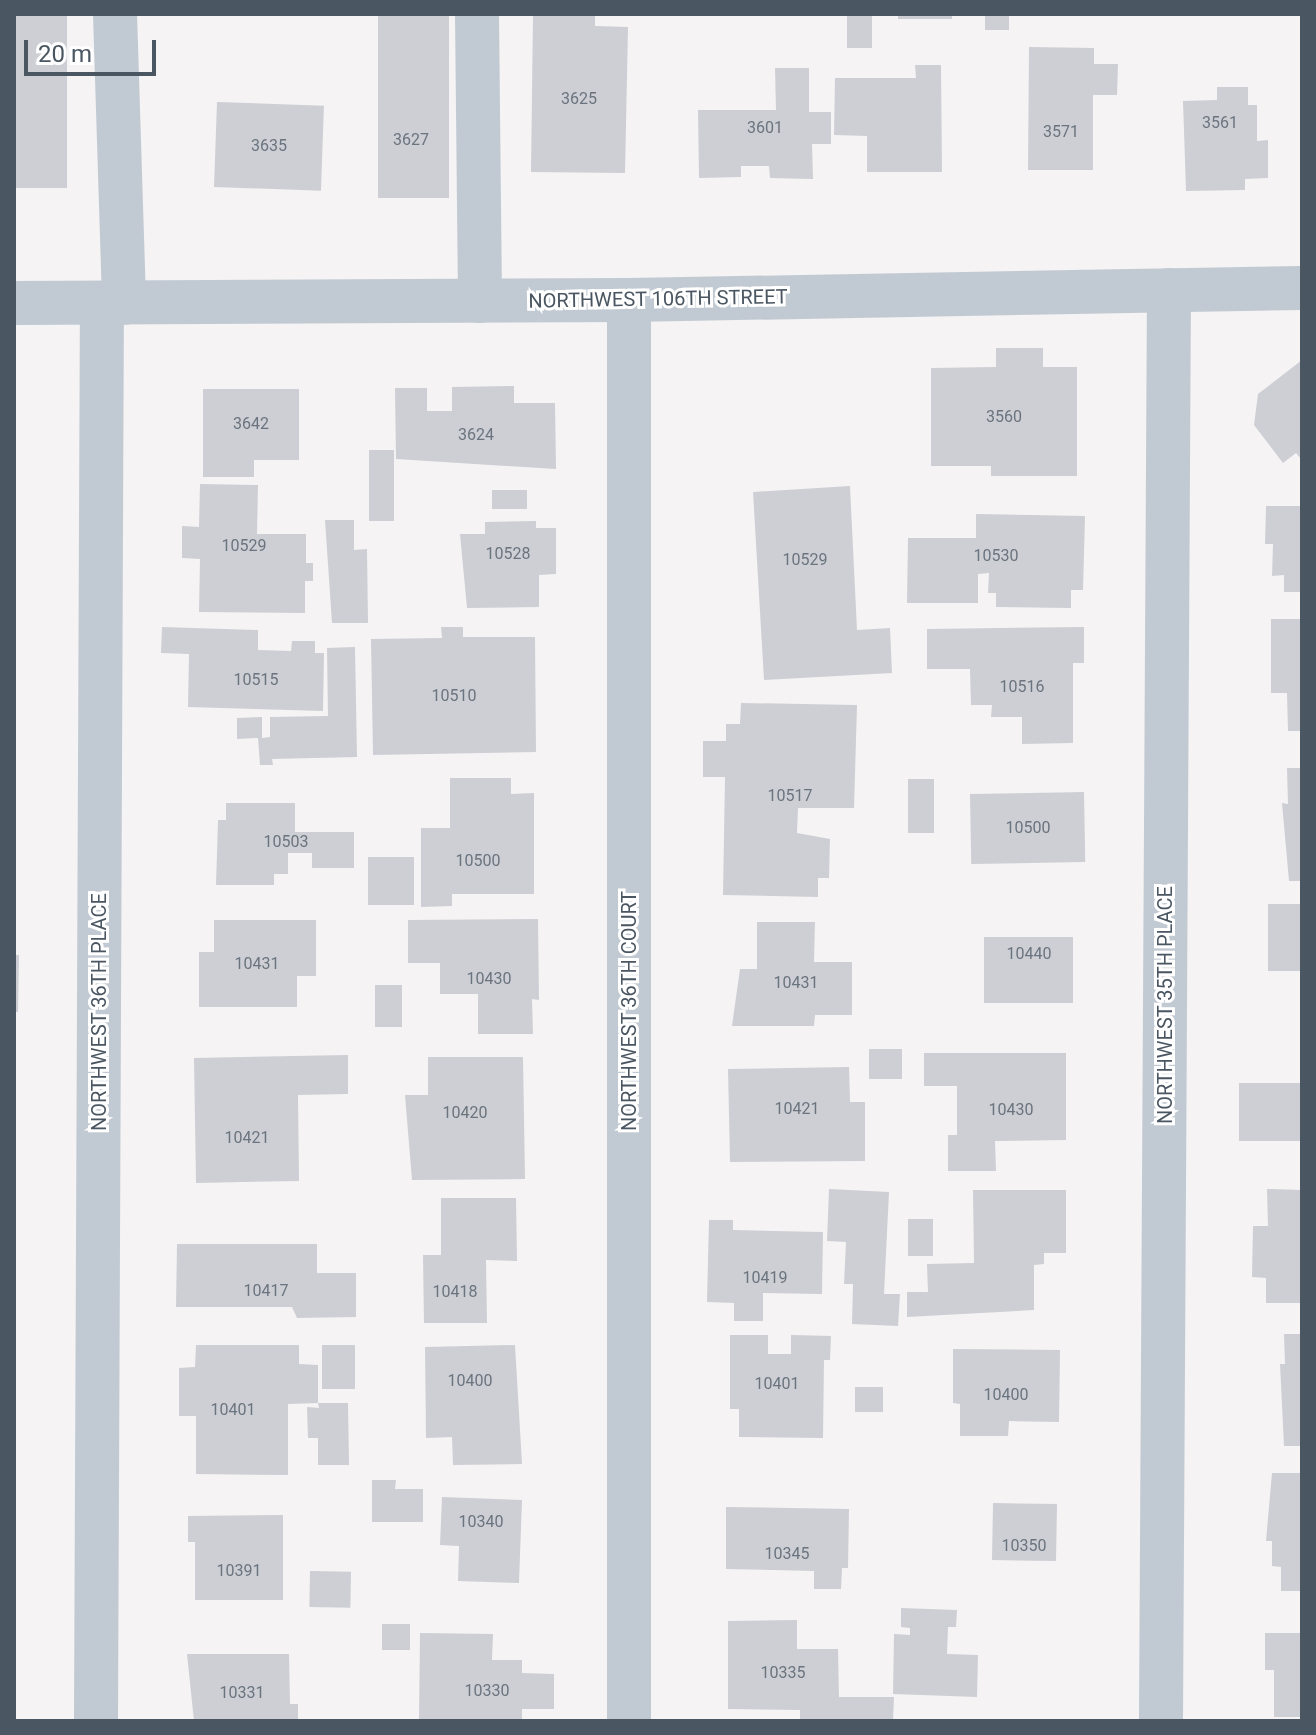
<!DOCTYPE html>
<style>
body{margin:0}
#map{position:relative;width:1316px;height:1735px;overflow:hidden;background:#f5f3f3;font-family:Roboto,sans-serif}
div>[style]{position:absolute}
.building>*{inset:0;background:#cdcfd5;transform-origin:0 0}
.minor>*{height:44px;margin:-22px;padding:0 22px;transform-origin:22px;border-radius:22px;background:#c1cad2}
span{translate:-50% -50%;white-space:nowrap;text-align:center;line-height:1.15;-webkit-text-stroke:6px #fff;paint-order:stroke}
.number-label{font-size:16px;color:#6b747e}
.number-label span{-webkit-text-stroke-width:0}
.street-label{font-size:20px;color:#4a5661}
.frame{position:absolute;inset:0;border:16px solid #4a5661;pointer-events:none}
.scale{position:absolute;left:24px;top:40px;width:132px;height:36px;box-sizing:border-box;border:4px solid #4a5661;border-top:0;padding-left:10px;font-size:24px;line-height:28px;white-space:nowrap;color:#4a5661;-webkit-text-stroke:6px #fff;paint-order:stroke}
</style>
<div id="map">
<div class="building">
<div style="left:14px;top:14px;width:53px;height:174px"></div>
<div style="left:378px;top:14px;width:71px;height:184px"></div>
<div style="clip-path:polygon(533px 14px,595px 14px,595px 26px,628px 27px,625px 173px,531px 172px)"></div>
<div style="left:847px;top:14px;width:25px;height:34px"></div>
<div style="left:898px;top:14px;width:54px;height:5px"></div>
<div style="left:985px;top:14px;width:24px;height:16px"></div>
<div style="clip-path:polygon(1029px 47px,1094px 48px,1094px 64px,1118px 64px,1117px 95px,1093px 95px,1093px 170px,1028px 170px)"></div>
<div style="clip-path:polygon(915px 65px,941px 65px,942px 172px,867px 172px,867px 136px,834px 135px,835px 78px,916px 78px)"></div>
<div style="clip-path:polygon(775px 68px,809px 68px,809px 112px,831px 112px,831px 144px,812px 144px,813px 179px,770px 178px,769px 166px,741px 166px,741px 177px,699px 178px,698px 110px,776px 110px)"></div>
<div style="clip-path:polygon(1217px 87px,1248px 87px,1248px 105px,1257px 105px,1257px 141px,1268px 140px,1268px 178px,1245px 179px,1245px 190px,1186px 191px,1183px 101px,1217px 100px)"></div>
<div style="left:217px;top:102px;width:107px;height:85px;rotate:2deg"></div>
<div style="clip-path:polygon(996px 348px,1043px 348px,1043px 367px,1077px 367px,1077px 476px,991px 476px,991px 466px,931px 466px,931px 368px,996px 367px)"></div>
<div style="clip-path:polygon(1302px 360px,1302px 460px,1296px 453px,1283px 463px,1254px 425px,1258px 394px)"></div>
<div style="clip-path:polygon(514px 386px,514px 403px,555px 403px,556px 469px,396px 459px,395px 388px,427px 388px,427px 411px,452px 411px,452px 387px)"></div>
<div style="clip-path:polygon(203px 389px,299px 389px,299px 460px,254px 460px,254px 477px,203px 477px)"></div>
<div style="left:369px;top:450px;width:25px;height:71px"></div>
<div style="clip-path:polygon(200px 484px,258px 485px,257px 534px,306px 534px,306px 563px,313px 563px,313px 581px,305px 581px,305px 613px,199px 612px,200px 559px,182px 558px,182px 526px,199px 527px)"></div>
<div style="clip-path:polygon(850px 486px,857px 630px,890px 628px,892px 673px,764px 680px,753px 492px)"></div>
<div style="left:492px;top:490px;width:35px;height:19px"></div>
<div style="clip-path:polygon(1266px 506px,1302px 506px,1302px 592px,1284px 592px,1284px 575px,1272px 576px,1273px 544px,1265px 544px)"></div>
<div style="clip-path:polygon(976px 514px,1085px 516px,1083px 590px,1071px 590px,1071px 608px,996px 607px,996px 593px,988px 593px,989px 573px,978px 574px,978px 603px,907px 603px,908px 538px,976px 538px)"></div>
<div style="clip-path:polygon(325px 520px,354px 520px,354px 550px,367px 549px,368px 623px,332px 623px)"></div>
<div style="clip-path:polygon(536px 521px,536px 528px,556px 528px,556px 574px,539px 575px,539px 607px,467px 608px,460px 534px,485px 534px,485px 522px)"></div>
<div style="clip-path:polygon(1271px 619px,1302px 619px,1302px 731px,1288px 731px,1287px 693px,1271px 693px)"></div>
<div style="clip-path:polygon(162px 627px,258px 630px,258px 650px,291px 651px,292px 641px,315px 641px,315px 653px,324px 653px,323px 711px,188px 707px,189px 654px,161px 653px)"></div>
<div style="clip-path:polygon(441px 627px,463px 627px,463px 637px,535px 637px,536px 752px,373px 755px,371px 639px,442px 638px)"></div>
<div style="clip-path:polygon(1084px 627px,1084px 663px,1073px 663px,1073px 743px,1022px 744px,1022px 717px,991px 717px,992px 705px,971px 705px,970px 669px,927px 669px,927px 629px)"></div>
<div style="clip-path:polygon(355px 647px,357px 757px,272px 759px,273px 765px,260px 765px,258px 738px,237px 739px,237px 718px,262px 717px,262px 738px,270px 737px,270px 717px,328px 716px,327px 648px)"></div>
<div style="clip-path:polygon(741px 703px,857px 705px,854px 808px,798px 808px,797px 833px,830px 839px,829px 878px,818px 878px,818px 897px,723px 895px,725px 777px,703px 777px,703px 741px,726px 741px,726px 724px,740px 724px)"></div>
<div style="clip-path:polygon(1287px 768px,1302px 768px,1302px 881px,1289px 881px,1282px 803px,1288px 804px)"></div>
<div style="clip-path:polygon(450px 778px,511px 778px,511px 794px,534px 793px,534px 894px,452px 894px,452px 906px,421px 907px,421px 828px,450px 828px)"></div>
<div style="left:908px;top:779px;width:26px;height:54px"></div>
<div style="left:1084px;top:792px;width:70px;height:114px;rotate:89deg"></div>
<div style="clip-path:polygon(226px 803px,295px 803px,295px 832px,354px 832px,354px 868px,312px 868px,312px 853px,288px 853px,288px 874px,274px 874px,274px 885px,216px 885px,218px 820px,226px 820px)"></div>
<div style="left:368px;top:857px;width:46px;height:48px"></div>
<div style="left:1268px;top:904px;width:34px;height:67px"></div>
<div style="clip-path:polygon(538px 919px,539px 1000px,532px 999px,533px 1034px,478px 1034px,478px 994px,440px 994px,440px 963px,408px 963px,408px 920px)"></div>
<div style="clip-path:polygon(214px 920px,316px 920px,316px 976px,297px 976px,297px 1007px,199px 1007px,199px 952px,214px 952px)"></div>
<div style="clip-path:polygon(757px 922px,815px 922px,814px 962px,852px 962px,852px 1015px,815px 1015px,814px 1026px,732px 1026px,740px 969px,757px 969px)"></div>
<div style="left:984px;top:937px;width:89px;height:66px"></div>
<div style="clip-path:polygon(14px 955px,19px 955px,18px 1012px,14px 1012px)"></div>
<div style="left:375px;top:985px;width:27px;height:42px"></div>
<div style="left:869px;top:1049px;width:33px;height:30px"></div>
<div style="clip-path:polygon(924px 1053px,1066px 1053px,1066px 1140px,995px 1141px,996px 1171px,948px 1171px,948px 1135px,957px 1135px,957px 1086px,924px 1086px)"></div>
<div style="clip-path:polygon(348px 1055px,348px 1094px,298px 1095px,299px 1181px,196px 1183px,194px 1058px)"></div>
<div style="clip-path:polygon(428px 1057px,523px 1057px,525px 1179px,412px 1180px,405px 1095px,428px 1095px)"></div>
<div style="clip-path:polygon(849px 1067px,850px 1102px,865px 1102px,865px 1161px,730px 1162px,728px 1069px)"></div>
<div style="left:1239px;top:1083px;width:63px;height:58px"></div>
<div style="clip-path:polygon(829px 1189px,889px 1192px,884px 1294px,900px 1294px,898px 1326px,852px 1324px,853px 1284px,844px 1284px,846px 1242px,827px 1241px)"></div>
<div style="clip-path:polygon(1267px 1189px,1302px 1190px,1302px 1303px,1266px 1303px,1266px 1278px,1252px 1277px,1253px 1226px,1268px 1226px)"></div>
<div style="clip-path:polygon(973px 1190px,1066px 1190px,1066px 1253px,1044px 1253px,1044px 1264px,1034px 1265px,1034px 1310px,907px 1317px,907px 1292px,928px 1292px,927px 1264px,974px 1263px)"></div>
<div style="clip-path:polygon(441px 1198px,516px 1198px,517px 1261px,486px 1260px,487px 1323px,424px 1323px,423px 1255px,441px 1255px)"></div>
<div style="left:933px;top:1219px;width:37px;height:25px;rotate:90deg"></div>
<div style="clip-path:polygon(709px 1220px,733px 1220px,733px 1230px,823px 1232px,822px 1294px,763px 1293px,763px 1321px,734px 1321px,734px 1303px,707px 1302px)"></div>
<div style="clip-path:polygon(177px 1244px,317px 1244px,317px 1273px,356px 1273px,356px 1317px,297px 1318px,292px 1307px,176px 1307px)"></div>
<div style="clip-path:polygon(1284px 1334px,1302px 1334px,1302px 1446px,1284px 1446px,1280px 1364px,1285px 1364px)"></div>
<div style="clip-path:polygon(730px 1335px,768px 1335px,768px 1354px,791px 1354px,791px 1335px,831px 1336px,830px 1360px,824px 1360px,823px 1438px,739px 1437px,739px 1409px,730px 1409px)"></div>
<div style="clip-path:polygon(196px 1345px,299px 1345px,299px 1364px,318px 1365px,318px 1403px,288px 1404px,288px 1475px,196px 1474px,196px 1416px,179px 1416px,179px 1368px,195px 1367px)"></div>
<div style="left:322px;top:1345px;width:33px;height:44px"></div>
<div style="clip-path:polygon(515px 1345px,522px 1464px,453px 1465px,452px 1437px,426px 1438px,425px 1347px)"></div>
<div style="clip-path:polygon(953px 1349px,1060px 1350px,1059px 1422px,1009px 1421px,1008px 1436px,960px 1436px,960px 1404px,953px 1403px)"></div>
<div style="left:855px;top:1387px;width:28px;height:25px"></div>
<div style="clip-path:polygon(318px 1403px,348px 1403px,349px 1465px,318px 1465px,318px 1438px,308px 1438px,307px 1407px,319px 1408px)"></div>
<div style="clip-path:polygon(1272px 1473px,1302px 1473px,1302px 1591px,1281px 1591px,1281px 1567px,1272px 1566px,1272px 1541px,1266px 1541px)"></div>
<div style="clip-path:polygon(372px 1480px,396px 1480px,395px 1489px,423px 1489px,423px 1522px,372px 1522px)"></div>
<div style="clip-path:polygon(442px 1497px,522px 1500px,519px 1583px,458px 1581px,459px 1546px,440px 1545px)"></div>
<div style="left:993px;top:1503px;width:64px;height:57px;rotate:1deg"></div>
<div style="clip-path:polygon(726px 1507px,849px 1509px,848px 1568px,842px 1568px,841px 1589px,814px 1589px,814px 1571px,726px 1569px)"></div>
<div style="clip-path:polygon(283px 1515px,283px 1600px,195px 1600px,195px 1542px,188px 1542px,188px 1516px)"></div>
<div style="left:310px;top:1571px;width:41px;height:36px;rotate:1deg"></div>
<div style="clip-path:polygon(901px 1608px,957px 1610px,956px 1627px,948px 1627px,947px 1654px,978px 1655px,977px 1697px,893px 1694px,894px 1634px,910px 1635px,910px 1628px,901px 1627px)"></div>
<div style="clip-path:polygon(797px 1620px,797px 1649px,838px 1649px,839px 1697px,894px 1697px,893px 1721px,800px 1721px,800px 1710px,728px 1709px,728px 1621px)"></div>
<div style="left:382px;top:1624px;width:28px;height:26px"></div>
<div style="clip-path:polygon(420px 1633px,493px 1634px,492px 1660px,522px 1660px,522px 1673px,554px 1674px,554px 1709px,522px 1709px,522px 1721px,419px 1721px)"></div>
<div style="clip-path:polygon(1265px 1633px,1302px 1633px,1302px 1717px,1274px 1717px,1274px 1670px,1265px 1670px)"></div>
<div style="clip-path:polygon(187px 1654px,289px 1654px,290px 1704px,298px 1704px,298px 1721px,194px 1721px)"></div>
</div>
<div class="minor">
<div style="left:115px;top:14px;width:289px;rotate:88.2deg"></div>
<div style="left:477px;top:14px;width:287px;rotate:89.4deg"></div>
<div style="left:14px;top:303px;width:615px;rotate:-0.28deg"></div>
<div style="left:629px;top:300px;width:673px;rotate:-1.02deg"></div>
<div style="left:96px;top:1721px;width:1418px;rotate:-89.76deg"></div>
<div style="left:629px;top:1721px;width:1421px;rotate:-90deg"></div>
<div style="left:1161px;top:1721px;width:1431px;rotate:-89.68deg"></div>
</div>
<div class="number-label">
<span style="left:579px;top:99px">3625</span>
<span style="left:1220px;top:123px">3561</span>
<span style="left:765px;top:128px">3601</span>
<span style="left:1061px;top:132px">3571</span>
<span style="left:411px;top:140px">3627</span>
<span style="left:269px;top:146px">3635</span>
<span style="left:1004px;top:417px">3560</span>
<span style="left:251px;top:424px">3642</span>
<span style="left:476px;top:435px">3624</span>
<span style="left:244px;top:546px">10529</span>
<span style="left:508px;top:554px">10528</span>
<span style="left:996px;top:556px">10530</span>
<span style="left:805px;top:560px">10529</span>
<span style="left:256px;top:680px">10515</span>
<span style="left:1022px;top:687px">10516</span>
<span style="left:454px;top:696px">10510</span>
<span style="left:790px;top:796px">10517</span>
<span style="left:1028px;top:828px">10500</span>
<span style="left:286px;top:842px">10503</span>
<span style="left:478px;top:861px">10500</span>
<span style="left:1029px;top:954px">10440</span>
<span style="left:257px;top:964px">10431</span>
<span style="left:489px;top:979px">10430</span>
<span style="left:796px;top:983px">10431</span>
<span style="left:797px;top:1109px">10421</span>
<span style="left:1011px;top:1110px">10430</span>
<span style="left:465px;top:1113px">10420</span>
<span style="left:247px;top:1138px">10421</span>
<span style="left:765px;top:1278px">10419</span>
<span style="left:266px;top:1291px">10417</span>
<span style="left:455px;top:1292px">10418</span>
<span style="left:470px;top:1381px">10400</span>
<span style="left:777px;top:1384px">10401</span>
<span style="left:1006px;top:1395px">10400</span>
<span style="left:233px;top:1410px">10401</span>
<span style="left:481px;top:1522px">10340</span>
<span style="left:1024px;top:1546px">10350</span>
<span style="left:787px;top:1554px">10345</span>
<span style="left:239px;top:1571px">10391</span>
<span style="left:783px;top:1673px">10335</span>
<span style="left:487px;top:1691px">10330</span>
<span style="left:242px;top:1693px">10331</span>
</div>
<div class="street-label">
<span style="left:658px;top:299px;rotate:-1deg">NORTHWEST 106TH STREET</span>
<span style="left:1165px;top:1005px;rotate:-90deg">NORTHWEST 35TH PLACE</span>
<span style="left:629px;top:1011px;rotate:-90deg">NORTHWEST 36TH COURT</span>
<span style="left:99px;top:1012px;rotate:-90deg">NORTHWEST 36TH PLACE</span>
</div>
<div class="frame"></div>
<div class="scale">20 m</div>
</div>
